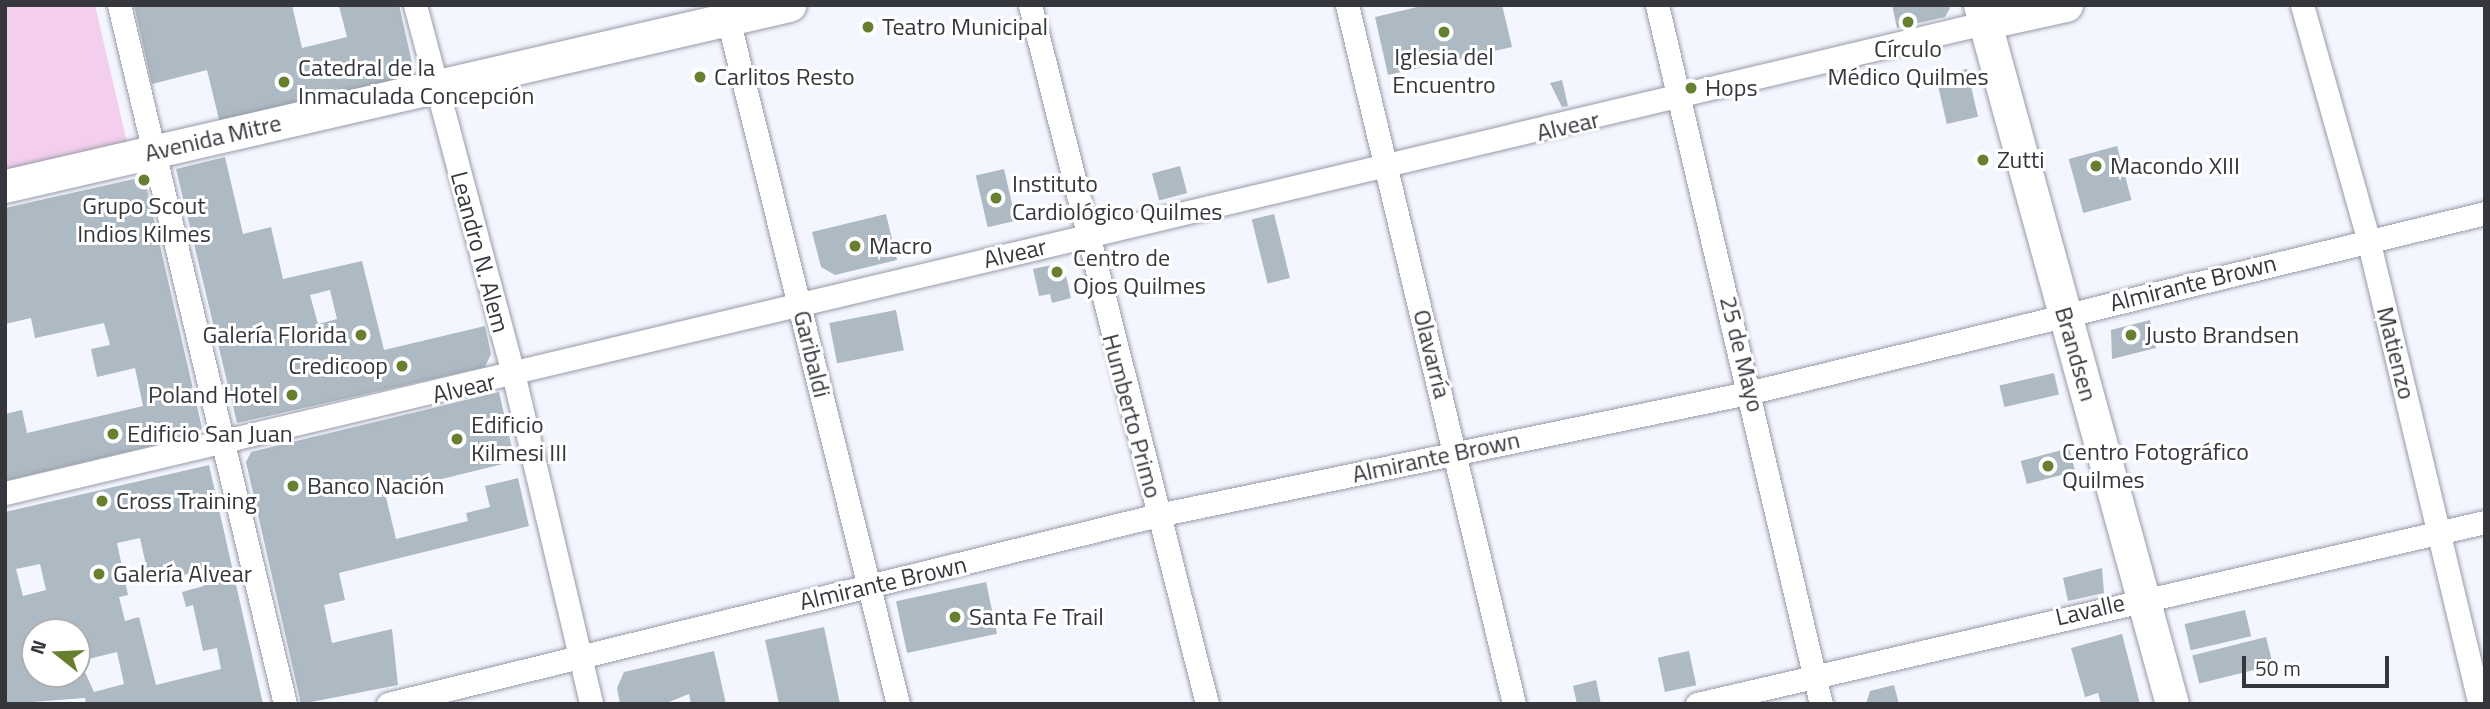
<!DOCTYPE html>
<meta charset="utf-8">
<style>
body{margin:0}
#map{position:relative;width:2490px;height:709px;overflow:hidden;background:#f4f6ff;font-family:"Titillium Web",sans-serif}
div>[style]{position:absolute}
.green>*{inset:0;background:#f4ceed}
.building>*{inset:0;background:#adb9c3;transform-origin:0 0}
.roads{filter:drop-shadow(0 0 2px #979ba8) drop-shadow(0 0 2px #979ba8)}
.street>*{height:23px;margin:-11.5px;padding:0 11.5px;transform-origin:11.5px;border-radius:11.5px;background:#fff}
.secondary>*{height:33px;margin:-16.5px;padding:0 16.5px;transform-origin:16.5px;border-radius:16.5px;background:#fff}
.dots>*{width:19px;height:19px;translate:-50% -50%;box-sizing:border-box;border:4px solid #fff;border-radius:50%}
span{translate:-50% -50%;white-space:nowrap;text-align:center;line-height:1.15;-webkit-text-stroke:6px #fff;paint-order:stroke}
.poi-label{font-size:24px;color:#35373d}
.left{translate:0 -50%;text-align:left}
.right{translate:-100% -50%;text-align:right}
.street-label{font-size:24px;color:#35373d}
.frame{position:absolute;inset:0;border:7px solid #35373d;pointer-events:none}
.north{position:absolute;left:21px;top:618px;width:70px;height:70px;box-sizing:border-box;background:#fff;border:2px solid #aeafb1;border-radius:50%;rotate:288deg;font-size:19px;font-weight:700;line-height:28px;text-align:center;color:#35373d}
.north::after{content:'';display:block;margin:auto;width:24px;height:32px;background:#687f30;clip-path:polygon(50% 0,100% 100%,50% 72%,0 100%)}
.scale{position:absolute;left:2242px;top:656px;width:147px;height:32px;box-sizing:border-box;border:4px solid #35373d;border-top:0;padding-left:9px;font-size:21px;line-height:24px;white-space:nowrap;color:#35373d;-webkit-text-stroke:5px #fff;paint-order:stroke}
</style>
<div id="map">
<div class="green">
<div style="clip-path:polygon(5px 5px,95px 5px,128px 147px,5px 177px)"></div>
</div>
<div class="building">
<div style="clip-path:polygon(134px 5px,292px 5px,302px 48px,347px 37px,339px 6px,399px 5px,415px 76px,221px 128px,207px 70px,152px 84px)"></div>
<div style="clip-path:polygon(1426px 5px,1502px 5px,1512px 47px,1388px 75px,1375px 17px)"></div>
<div style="clip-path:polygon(1892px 5px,1949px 5px,1950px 8px,1945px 17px,1897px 28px)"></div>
<div style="left:1967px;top:69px;width:49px;height:32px;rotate:77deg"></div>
<div style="clip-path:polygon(1562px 80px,1568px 106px,1562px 107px,1550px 83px)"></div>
<div style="left:2117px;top:146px;width:56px;height:50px;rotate:75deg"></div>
<div style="clip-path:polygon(evenodd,225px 157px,243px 234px,271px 227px,283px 279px,362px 261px,384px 350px,485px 326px,491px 354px,485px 367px,237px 423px,176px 169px,225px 157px,330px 290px,337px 319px,318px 324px,310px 295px,330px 290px)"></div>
<div style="left:1180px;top:166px;width:28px;height:29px;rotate:75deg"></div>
<div style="left:1004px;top:169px;width:53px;height:29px;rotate:77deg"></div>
<div style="clip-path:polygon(134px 179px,146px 185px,202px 428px,197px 435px,5px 481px,5px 414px,22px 410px,27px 433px,143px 406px,135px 368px,97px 377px,91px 349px,110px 345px,104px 323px,35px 338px,31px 318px,5px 324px,5px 208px)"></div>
<div style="clip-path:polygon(886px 214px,897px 260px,835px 275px,821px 267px,812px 232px)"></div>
<div style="left:1274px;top:214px;width:66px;height:23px;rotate:76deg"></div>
<div style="clip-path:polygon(1051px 265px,1065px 271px,1071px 298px,1052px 303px,1050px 294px,1039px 296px,1033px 269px)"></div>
<div style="left:896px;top:310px;width:41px;height:68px;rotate:79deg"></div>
<div style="clip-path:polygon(2150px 320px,2156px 348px,2112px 359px,2111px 330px)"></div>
<div style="left:2054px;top:373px;width:22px;height:56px;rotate:77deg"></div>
<div style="clip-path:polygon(499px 392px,515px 461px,385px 493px,396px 539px,468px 521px,466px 513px,490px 507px,485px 486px,518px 478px,529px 526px,339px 573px,345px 600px,324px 605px,332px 643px,392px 629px,398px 685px,301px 704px,246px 462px,251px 452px)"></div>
<div style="left:2069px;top:448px;width:24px;height:50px;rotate:75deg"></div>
<div style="clip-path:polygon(evenodd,209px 465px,263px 704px,86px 704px,85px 698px,5px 704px,5px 512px,209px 465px,140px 538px,150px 583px,200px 571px,204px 586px,182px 592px,186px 607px,193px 605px,203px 651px,217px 648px,221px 669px,156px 685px,139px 617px,125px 621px,119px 597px,128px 595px,117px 543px,140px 538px,209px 465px,40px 564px,46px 590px,23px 596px,16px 569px,40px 564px,209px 465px,35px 632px,77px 632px,77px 674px,35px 674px,35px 632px,209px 465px,117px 652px,124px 684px,94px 692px,80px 661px,117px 652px)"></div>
<div style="clip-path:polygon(2102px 568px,2104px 593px,2068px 601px,2063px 578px)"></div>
<div style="left:986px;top:582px;width:53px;height:92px;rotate:78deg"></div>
<div style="left:2245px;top:610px;width:27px;height:62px;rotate:77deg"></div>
<div style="clip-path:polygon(824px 627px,840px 704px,779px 704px,765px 640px)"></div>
<div style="clip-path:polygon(2122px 634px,2140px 704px,2101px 704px,2098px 693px,2085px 697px,2071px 648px)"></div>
<div style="left:2266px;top:637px;width:29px;height:76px;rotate:76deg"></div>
<div style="clip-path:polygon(714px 651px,726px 704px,691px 704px,689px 694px,664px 704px,620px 704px,617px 688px,624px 672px)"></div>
<div style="left:1689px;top:651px;width:35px;height:32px;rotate:78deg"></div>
<div style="clip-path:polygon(1596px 680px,1601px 704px,1577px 704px,1573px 686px)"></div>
<div style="clip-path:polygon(1894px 685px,1899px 704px,1866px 704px,1870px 691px)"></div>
</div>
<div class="roads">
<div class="street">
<div style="left:119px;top:5px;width:718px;rotate:76.64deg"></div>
<div style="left:415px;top:5px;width:385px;rotate:75.1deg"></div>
<div style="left:514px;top:377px;width:336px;rotate:76.7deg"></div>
<div style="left:1030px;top:5px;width:721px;rotate:75.79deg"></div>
<div style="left:1347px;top:5px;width:719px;rotate:76.56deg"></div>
<div style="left:1657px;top:5px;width:718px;rotate:76.8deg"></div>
<div style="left:2302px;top:5px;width:243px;rotate:74.2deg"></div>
<div style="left:2368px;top:239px;width:478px;rotate:76.5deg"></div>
<div style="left:725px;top:7px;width:718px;rotate:76.06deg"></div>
<div style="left:5px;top:493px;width:2034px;rotate:-13.36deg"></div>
<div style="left:388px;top:704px;width:793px;rotate:-13.79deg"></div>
<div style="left:1158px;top:515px;width:607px;rotate:-11.7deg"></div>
<div style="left:1752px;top:392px;width:755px;rotate:-13.72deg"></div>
<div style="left:1697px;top:704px;width:809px;rotate:-13.01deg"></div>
</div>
<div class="secondary">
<div style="left:1980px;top:5px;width:725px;rotate:74.64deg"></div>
<div style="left:1984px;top:23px;width:84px;rotate:-12.4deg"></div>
<div style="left:5px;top:186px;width:805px;rotate:-13deg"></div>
</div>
</div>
<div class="dots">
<div style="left:1908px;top:22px;background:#687f30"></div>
<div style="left:868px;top:27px;background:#687f30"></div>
<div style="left:1444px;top:32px;background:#687f30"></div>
<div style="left:700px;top:77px;background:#687f30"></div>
<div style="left:284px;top:82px;background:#687f30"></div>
<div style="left:1691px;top:88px;background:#687f30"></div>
<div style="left:1983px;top:160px;background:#687f30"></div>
<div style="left:2096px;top:166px;background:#687f30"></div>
<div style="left:144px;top:180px;background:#687f30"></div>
<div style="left:996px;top:198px;background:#687f30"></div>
<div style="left:855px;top:246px;background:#687f30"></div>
<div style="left:1057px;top:272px;background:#687f30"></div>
<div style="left:361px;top:335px;background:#687f30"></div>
<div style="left:2131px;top:335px;background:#687f30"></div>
<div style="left:402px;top:366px;background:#687f30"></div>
<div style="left:292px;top:395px;background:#687f30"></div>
<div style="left:113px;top:434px;background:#687f30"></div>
<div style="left:457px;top:439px;background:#687f30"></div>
<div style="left:2048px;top:466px;background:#687f30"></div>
<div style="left:293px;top:486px;background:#687f30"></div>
<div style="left:102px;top:501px;background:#687f30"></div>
<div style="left:99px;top:574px;background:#687f30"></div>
<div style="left:955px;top:617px;background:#687f30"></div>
</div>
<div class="poi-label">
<span class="left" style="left:882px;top:27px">Teatro Municipal</span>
<span style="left:1908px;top:63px">Círculo<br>Médico Quilmes</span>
<span style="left:1444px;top:71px">Iglesia del<br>Encuentro</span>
<span class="left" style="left:298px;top:82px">Catedral de la<br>Inmaculada Concepción</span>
<span class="left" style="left:714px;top:77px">Carlitos Resto</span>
<span class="left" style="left:1705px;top:88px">Hops</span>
<span class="left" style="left:1997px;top:160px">Zutti</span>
<span class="left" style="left:2110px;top:166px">Macondo XIII</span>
<span class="left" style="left:1012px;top:198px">Instituto<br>Cardiológico Quilmes</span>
<span style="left:144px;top:220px">Grupo Scout<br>Indios Kilmes</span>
<span class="left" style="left:869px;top:246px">Macro</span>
<span class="left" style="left:1073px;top:272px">Centro de<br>Ojos Quilmes</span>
<span class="right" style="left:347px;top:335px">Galería Florida</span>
<span class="left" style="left:2145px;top:335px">Justo Brandsen</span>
<span class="right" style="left:388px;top:366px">Credicoop</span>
<span class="right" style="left:278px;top:395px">Poland Hotel</span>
<span class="left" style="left:471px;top:439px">Edificio<br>Kilmesi III</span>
<span class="left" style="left:127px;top:434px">Edificio San Juan</span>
<span class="left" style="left:2062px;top:466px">Centro Fotográfico<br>Quilmes</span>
<span class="left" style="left:307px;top:486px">Banco Nación</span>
<span class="left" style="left:116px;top:501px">Cross Training</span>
<span class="left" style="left:113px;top:574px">Galería Alvear</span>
<span class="left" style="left:969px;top:617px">Santa Fe Trail</span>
</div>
<div class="street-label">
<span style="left:1568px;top:126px;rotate:-13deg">Alvear</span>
<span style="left:213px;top:138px;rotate:-13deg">Avenida Mitre</span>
<span style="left:480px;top:252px;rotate:75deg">Leandro N. Alem</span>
<span style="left:1015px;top:253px;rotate:-13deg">Alvear</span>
<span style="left:2193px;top:283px;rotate:-14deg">Almirante Brown</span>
<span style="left:2396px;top:353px;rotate:76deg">Matienzo</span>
<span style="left:812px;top:354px;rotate:76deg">Garibaldi</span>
<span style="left:1432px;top:354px;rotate:76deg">Olavarría</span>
<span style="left:1742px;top:354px;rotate:76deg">25 de Mayo</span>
<span style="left:2076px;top:354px;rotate:74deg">Brandsen</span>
<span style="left:464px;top:388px;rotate:-13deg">Alvear</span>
<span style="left:1132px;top:416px;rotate:75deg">Humberto Primo</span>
<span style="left:1436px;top:457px;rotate:-12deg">Almirante Brown</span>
<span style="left:883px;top:583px;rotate:-13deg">Almirante Brown</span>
<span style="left:2090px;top:610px;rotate:-13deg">Lavalle</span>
</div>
<div class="frame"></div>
<div class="north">N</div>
<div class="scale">50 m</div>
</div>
